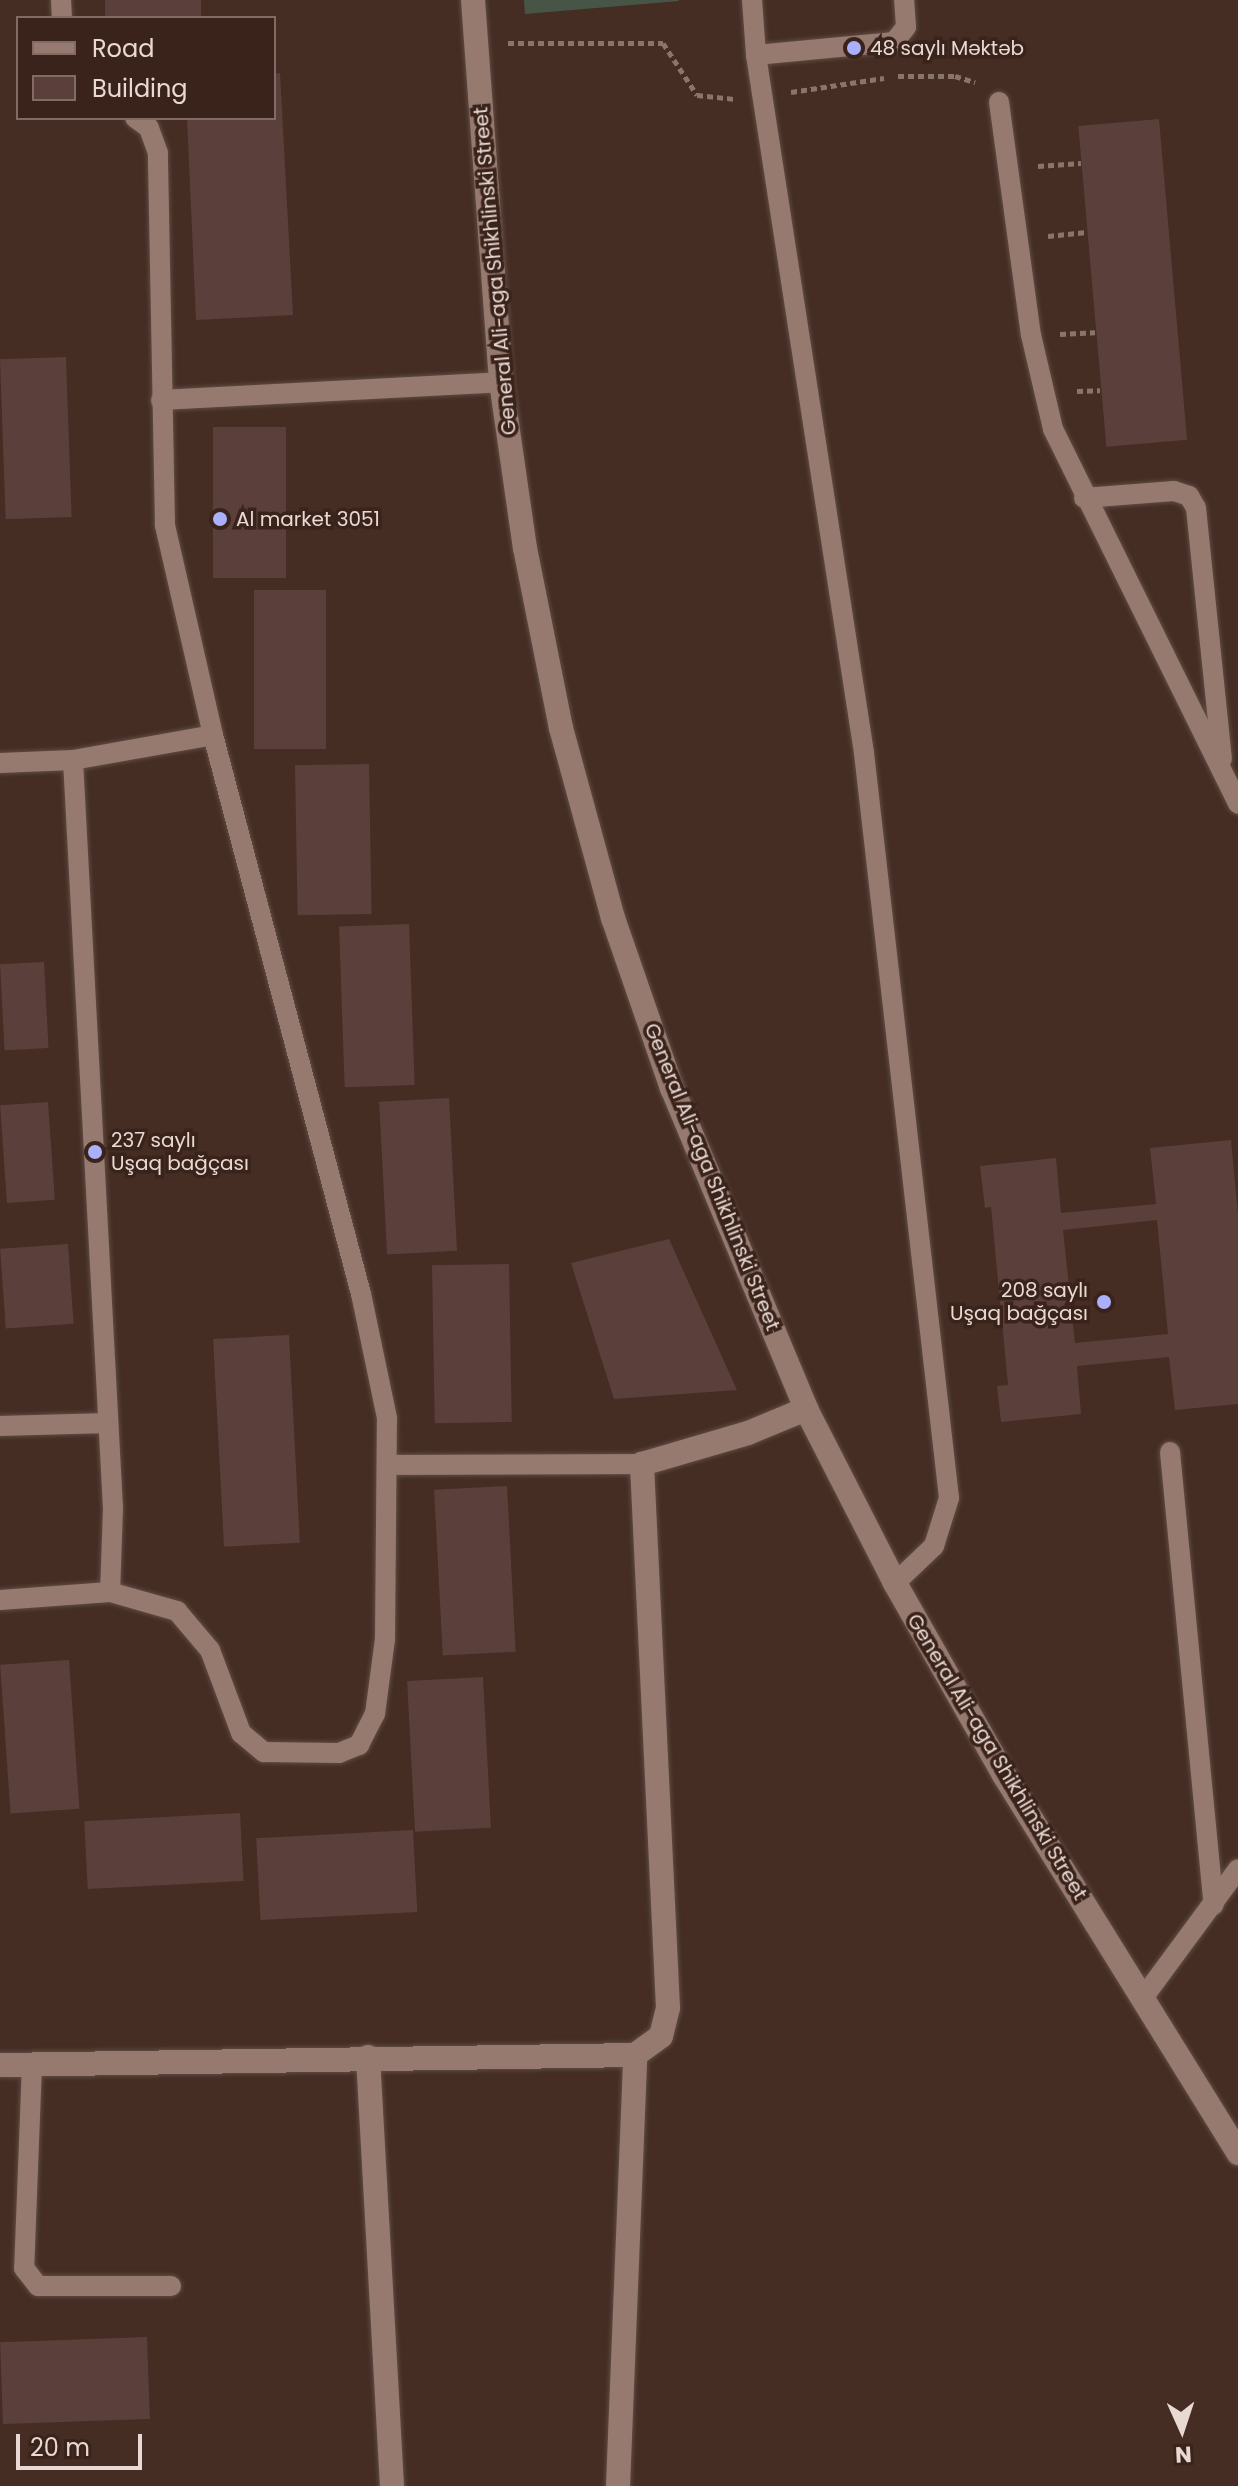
<!DOCTYPE html>
<meta charset="utf-8">
<style>
body{margin:0}
#map{position:relative;width:1238px;height:2486px;overflow:hidden;background:#452d23;font-family:Poppins,sans-serif}
div>[style]{position:absolute}
.green>*{inset:0;background:#475546}
.building>*{inset:0;background:#5b3f3b;transform-origin:0 0}
.path>*{height:5px;margin-top:-2.5px;transform-origin:0;background:repeating-linear-gradient(90deg,#8a756d 0 6px,transparent 0 10px)}
.roads{filter:drop-shadow(0 0 2px #5f4c44) drop-shadow(0 0 2px #5f4c44)}
.lane>*{height:20px;margin:-10px;padding:0 10px;transform-origin:10px;border-radius:10px;background:#977a6f}
.street>*{height:24px;margin:-12px;padding:0 12px;transform-origin:12px;border-radius:12px;background:#977a6f}
.secondary>*{height:24px;margin:-12px;padding:0 12px;transform-origin:12px;border-radius:12px;background:#977a6f}
.dots>*{width:22px;height:22px;translate:-50% -50%;box-sizing:border-box;border:4px solid #3a231a;border-radius:50%}
span{translate:-50% -50%;white-space:nowrap;text-align:center;line-height:1.15;-webkit-text-stroke:7px #3a231a;paint-order:stroke}
.poi-label{font-size:20px;color:#e9d9d3}
.left{translate:0 -50%;text-align:left}
.right{translate:-100% -50%;text-align:right}
.street-label{font-size:20px;color:#e9d9d3}
.legend{position:absolute;left:16px;top:16px;width:260px;height:104px;box-sizing:border-box;background:#3a231a;border:2px solid #806c64;margin:0;padding:10px 14px;list-style:none;font-size:24px;color:#e9d9d3}
.legend li{display:flex;align-items:center;gap:16px;height:40px}
.legend b{width:40px;border:2px solid #806c64}
.north{position:absolute;left:1142px;top:2390px;width:80px;height:80px;-webkit-text-stroke:6px #3a231a;paint-order:stroke;rotate:177deg;font-size:22px;font-weight:700;line-height:32px;text-align:center;color:#e9d9d3}
.north::after{content:'';display:block;margin:auto;width:28px;height:36px;background:#e9d9d3;clip-path:polygon(50% 0,100% 100%,50% 72%,0 100%)}
.scale{position:absolute;left:16px;top:2434px;width:126px;height:36px;box-sizing:border-box;border:4px solid #e9d9d3;border-top:0;padding-left:10px;font-size:24px;line-height:28px;white-space:nowrap;color:#e9d9d3;-webkit-text-stroke:6px #3a231a;paint-order:stroke}
</style>
<div id="map">
<div class="green">
<div style="clip-path:polygon(524px 0,678px 0,679px 1px,525px 14px)"></div>
</div>
<div class="building">
<div style="left:105px;top:0;width:96px;height:18px"></div>
<div style="clip-path:polygon(280px 73px,293px 315px,196px 320px,187px 118px,274px 118px,274px 74px)"></div>
<div style="left:1159px;top:119px;width:322px;height:81px;rotate:85deg"></div>
<div style="left:66px;top:357px;width:160px;height:66px;rotate:88deg"></div>
<div style="left:286px;top:427px;width:151px;height:73px;rotate:90deg"></div>
<div style="left:254px;top:590px;width:72px;height:159px"></div>
<div style="left:369px;top:764px;width:150px;height:74px;rotate:89deg"></div>
<div style="left:409px;top:924px;width:161px;height:70px;rotate:88deg"></div>
<div style="left:44px;top:962px;width:86px;height:44px;rotate:87deg"></div>
<div style="left:449px;top:1098px;width:153px;height:70px;rotate:87deg"></div>
<div style="left:48px;top:1102px;width:98px;height:48px;rotate:86deg"></div>
<div style="clip-path:polygon(evenodd,1231px 1140px,1238px 1214px,1238px 1404px,1175px 1410px,1169px 1357px,1077px 1366px,1081px 1414px,1001px 1422px,997px 1386px,1008px 1385px,991px 1207px,985px 1208px,980px 1166px,1056px 1158px,1061px 1213px,1156px 1204px,1150px 1148px,1231px 1140px,1157px 1220px,1168px 1334px,1075px 1343px,1063px 1230px,1157px 1220px)"></div>
<div style="clip-path:polygon(669px 1239px,737px 1390px,614px 1399px,571px 1263px)"></div>
<div style="left:68px;top:1244px;width:80px;height:68px;rotate:86deg"></div>
<div style="left:509px;top:1264px;width:158px;height:77px;rotate:89deg"></div>
<div style="left:289px;top:1335px;width:208px;height:76px;rotate:87deg"></div>
<div style="left:507px;top:1486px;width:166px;height:73px;rotate:87deg"></div>
<div style="left:69px;top:1660px;width:149px;height:69px;rotate:86deg"></div>
<div style="left:483px;top:1677px;width:151px;height:76px;rotate:87deg"></div>
<div style="left:240px;top:1813px;width:68px;height:156px;rotate:87deg"></div>
<div style="left:413px;top:1830px;width:82px;height:157px;rotate:87deg"></div>
<div style="left:147px;top:2337px;width:82px;height:147px;rotate:88deg"></div>
</div>
<div class="path">
<div style="left:508px;top:43px;width:155px"></div>
<div style="left:663px;top:43px;width:62px;rotate:56.8deg"></div>
<div style="left:697px;top:95px;width:37px;rotate:6deg"></div>
<div style="left:898px;top:76px;width:57px"></div>
<div style="left:955px;top:76px;width:21px;rotate:17deg"></div>
<div style="left:791px;top:92px;width:94px;rotate:-8.6deg"></div>
<div style="left:1038px;top:166px;width:43px;rotate:-4deg"></div>
<div style="left:1048px;top:236px;width:39px;rotate:-6deg"></div>
<div style="left:1060px;top:334px;width:35px;rotate:-3deg"></div>
<div style="left:1077px;top:391px;width:23px;rotate:-2deg"></div>
</div>
<div class="roads">
<div class="lane">
<div style="left:61px;top:0;width:18px;rotate:87deg"></div>
<div style="left:752px;top:0;width:55px;rotate:85.8deg"></div>
<div style="left:756px;top:55px;width:706px;rotate:81.2deg"></div>
<div style="left:864px;top:753px;width:750px;rotate:83.49deg"></div>
<div style="left:949px;top:1498px;width:50px;rotate:107.4deg"></div>
<div style="left:934px;top:1546px;width:54px;rotate:136.5deg"></div>
<div style="left:756px;top:55px;width:139px;rotate:-5.4deg"></div>
<div style="left:894px;top:42px;width:19px;rotate:-51deg"></div>
<div style="left:906px;top:27px;width:27px;rotate:-94deg"></div>
<div style="left:999px;top:102px;width:235px;rotate:82.2deg"></div>
<div style="left:1031px;top:335px;width:97px;rotate:76.8deg"></div>
<div style="left:1053px;top:429px;width:418px;rotate:63.7deg"></div>
<div style="left:161px;top:400px;width:340px;rotate:-3deg"></div>
<div style="left:1084px;top:498px;width:90px;rotate:-4.4deg"></div>
<div style="left:1174px;top:491px;width:16px;rotate:18deg"></div>
<div style="left:1189px;top:496px;width:14px;rotate:60deg"></div>
<div style="left:1196px;top:508px;width:252px;rotate:84.1deg"></div>
<div style="left:73px;top:760px;width:749px;rotate:86.94deg"></div>
<div style="left:113px;top:1508px;width:84px;rotate:92deg"></div>
<div style="left:0;top:763px;width:73px;rotate:-2.4deg"></div>
<div style="left:73px;top:760px;width:142px;rotate:-10.1deg"></div>
<div style="left:0;top:1426px;width:108px;rotate:-1.6deg"></div>
<div style="left:1170px;top:1452px;width:455px;rotate:84.5deg"></div>
<div style="left:390px;top:1465px;width:252px;rotate:-0.2deg"></div>
<div style="left:0;top:1600px;width:110px;rotate:-4.2deg"></div>
<div style="left:110px;top:1592px;width:70px;rotate:15.8deg"></div>
<div style="left:177px;top:1611px;width:51px;rotate:49.8deg"></div>
<div style="left:210px;top:1650px;width:89px;rotate:69.5deg"></div>
<div style="left:241px;top:1733px;width:30px;rotate:40deg"></div>
<div style="left:264px;top:1752px;width:75px;rotate:0.8deg"></div>
<div style="left:339px;top:1753px;width:22px;rotate:-22deg"></div>
<div style="left:359px;top:1745px;width:35px;rotate:-63deg"></div>
<div style="left:375px;top:1714px;width:76px;rotate:-82.4deg"></div>
<div style="left:385px;top:1639px;width:221px;rotate:-89.5deg"></div>
<div style="left:387px;top:1418px;width:127px;rotate:-101.8deg"></div>
<div style="left:361px;top:1294px;width:578px;rotate:-104.83deg"></div>
<div style="left:213px;top:735px;width:215px;rotate:-102.9deg"></div>
<div style="left:165px;top:525px;width:372px;rotate:-91.1deg"></div>
<div style="left:158px;top:153px;width:27px;rotate:-110deg"></div>
<div style="left:149px;top:128px;width:17px;rotate:-144deg"></div>
<div style="left:1143px;top:1998px;width:160px;rotate:-53.6deg"></div>
<div style="left:32px;top:2064px;width:204px;rotate:92.2deg"></div>
<div style="left:24px;top:2268px;width:23px;rotate:52deg"></div>
<div style="left:38px;top:2286px;width:133px"></div>
</div>
<div class="street">
<div style="left:368px;top:2057px;width:430px;rotate:86.8deg"></div>
<div style="left:0;top:2065px;width:635px;rotate:-0.9deg"></div>
<div style="left:635px;top:2055px;width:32px;rotate:-36deg"></div>
<div style="left:661px;top:2036px;width:29px;rotate:-76deg"></div>
<div style="left:668px;top:2008px;width:545px;rotate:-92.74deg"></div>
<div style="left:642px;top:1464px;width:110px;rotate:-16.3deg"></div>
<div style="left:748px;top:1433px;width:63px;rotate:-22.5deg"></div>
<div style="left:618px;top:2486px;width:431px;rotate:-87.7deg"></div>
</div>
<div class="secondary">
<div style="left:473px;top:0;width:383px;rotate:85.8deg"></div>
<div style="left:501px;top:382px;width:168px;rotate:81.8deg"></div>
<div style="left:525px;top:548px;width:184px;rotate:78.7deg"></div>
<div style="left:561px;top:728px;width:197px;rotate:74.7deg"></div>
<div style="left:613px;top:918px;width:180px;rotate:70.9deg"></div>
<div style="left:672px;top:1088px;width:348px;rotate:67.3deg"></div>
<div style="left:806px;top:1409px;width:195px;rotate:62.9deg"></div>
<div style="left:895px;top:1583px;width:221px;rotate:60.4deg"></div>
<div style="left:1004px;top:1775px;width:445px;rotate:58.2deg"></div>
</div>
</div>
<div class="dots">
<div style="left:854px;top:48px;background:#aab0fb"></div>
<div style="left:220px;top:519px;background:#aab0fb"></div>
<div style="left:95px;top:1152px;background:#aab0fb"></div>
<div style="left:1104px;top:1302px;background:#aab0fb"></div>
</div>
<div class="poi-label">
<span class="left" style="left:870px;top:48px">48 saylı Məktəb</span>
<span class="left" style="left:236px;top:519px">Al market 3051</span>
<span class="left" style="left:111px;top:1152px">237 saylı<br>Uşaq bağçası</span>
<span class="right" style="left:1088px;top:1302px">208 saylı<br>Uşaq bağçası</span>
</div>
<div class="street-label">
<span style="left:495px;top:271px;rotate:-95deg">General Ali-aga Shikhlinski Street</span>
<span style="left:712px;top:1177px;rotate:68deg">General Ali-aga Shikhlinski Street</span>
<span style="left:997px;top:1757px;rotate:59deg">General Ali-aga Shikhlinski Street</span>
</div>
<ul class="legend">
<li><b style="height:10px;background:#977a6f"></b>Road</li>
<li><b style="height:22px;background:#5b3f3b"></b>Building</li>
</ul>
<div class="north">N</div>
<div class="scale">20 m</div>
</div>
